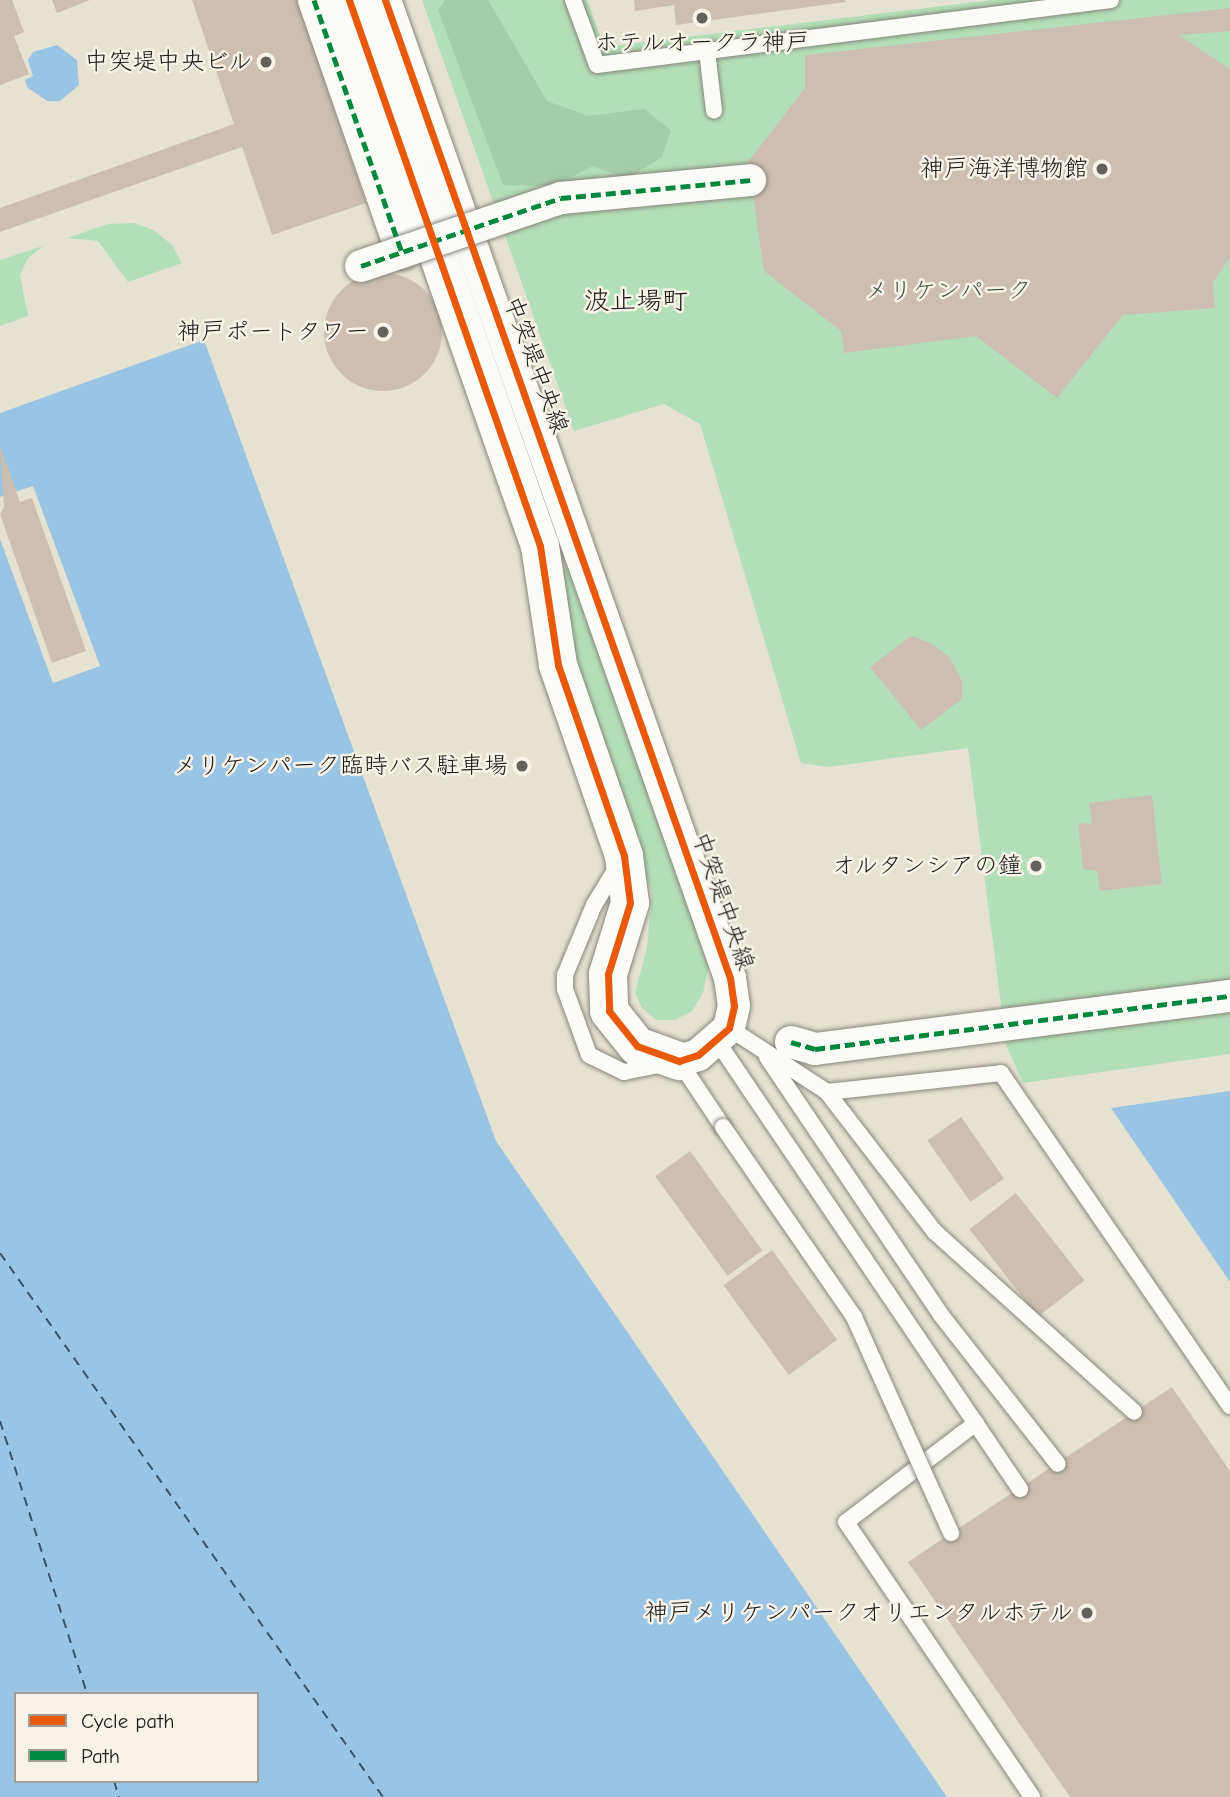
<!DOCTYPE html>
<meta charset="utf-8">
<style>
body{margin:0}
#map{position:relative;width:1230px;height:1797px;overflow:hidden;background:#e6e2d2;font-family:"Comic Neue","Klee One",sans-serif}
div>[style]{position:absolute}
.green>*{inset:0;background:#b3dfb6}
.forest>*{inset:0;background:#a4cda8}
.water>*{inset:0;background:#99c4e4}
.pier>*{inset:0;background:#e6e2d2}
.ferry>*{height:2px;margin-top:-1px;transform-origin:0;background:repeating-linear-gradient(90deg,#3c5265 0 9px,transparent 0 16px)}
.building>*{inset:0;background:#ccbfb2;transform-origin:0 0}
.round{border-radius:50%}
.roads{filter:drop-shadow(0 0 2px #87857d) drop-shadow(0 0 2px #87857d)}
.lane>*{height:16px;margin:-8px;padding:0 8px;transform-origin:8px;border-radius:8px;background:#fbfbf8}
.street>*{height:32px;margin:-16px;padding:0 16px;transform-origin:16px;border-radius:16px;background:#fbfbf8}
.secondary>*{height:38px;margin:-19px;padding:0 19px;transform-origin:19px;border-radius:19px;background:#fbfbf8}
.bridges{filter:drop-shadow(0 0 2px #87857d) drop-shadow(0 0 2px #87857d)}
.lane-bridge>*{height:16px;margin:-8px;padding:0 8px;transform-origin:8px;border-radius:8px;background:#fbfbf8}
.street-bridge>*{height:32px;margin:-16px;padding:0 16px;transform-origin:16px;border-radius:16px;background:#fbfbf8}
.quiet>*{height:5px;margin-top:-2.5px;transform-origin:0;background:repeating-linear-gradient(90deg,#00873e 0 10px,transparent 0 15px)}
.cycleway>*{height:7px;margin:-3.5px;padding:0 3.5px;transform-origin:3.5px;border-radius:3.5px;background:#e8590c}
.dots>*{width:19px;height:19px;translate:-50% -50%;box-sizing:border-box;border:4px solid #f7f3e8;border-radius:50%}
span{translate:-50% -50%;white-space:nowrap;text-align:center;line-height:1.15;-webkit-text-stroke:5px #f7f3e8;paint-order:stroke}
.poi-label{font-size:24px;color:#1c1c1c}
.right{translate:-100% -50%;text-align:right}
.park-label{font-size:24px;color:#3d5643}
.street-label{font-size:24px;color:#1c1c1c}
.neighbourhood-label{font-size:26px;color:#1c1c1c}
.legend{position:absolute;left:14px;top:1692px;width:245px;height:91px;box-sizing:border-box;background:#f7f3e8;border:2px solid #9f9d96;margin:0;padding:9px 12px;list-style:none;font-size:21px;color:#1c1c1c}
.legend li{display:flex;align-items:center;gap:14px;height:35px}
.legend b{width:35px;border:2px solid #9f9d96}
</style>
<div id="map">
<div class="green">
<div style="clip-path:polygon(422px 0,587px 0,604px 47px,992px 0,1230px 0,1230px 1054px,1023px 1083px,1006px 1045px,968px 748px,828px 767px,801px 763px,700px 424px,664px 404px,574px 431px)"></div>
<div style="clip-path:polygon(134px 223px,154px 230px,172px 245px,182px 263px,128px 282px,98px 241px,67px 238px,108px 224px)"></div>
<div style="clip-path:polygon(43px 246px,28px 258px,20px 275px,28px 316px,0 326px,0 260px)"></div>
<div style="clip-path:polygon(572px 567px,704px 942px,708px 969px,703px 993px,692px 1011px,675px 1020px,656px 1020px,642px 1008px,635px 993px,647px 948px,652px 893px,569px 658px,562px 570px)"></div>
</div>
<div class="forest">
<div style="clip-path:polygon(445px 0,488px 0,547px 101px,588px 116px,644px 109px,671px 130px,662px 157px,627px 179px,593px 166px,554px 186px,503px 185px,438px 10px)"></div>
</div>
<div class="water">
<div style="clip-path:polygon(57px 45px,77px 60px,79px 85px,60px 101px,47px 101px,27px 87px,25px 80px,33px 76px,28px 60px,33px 52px)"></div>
<div style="clip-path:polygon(evenodd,204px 340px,496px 1141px,947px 1797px,0 1797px,0 413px,204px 340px,16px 1694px,257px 1694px,257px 1781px,16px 1781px,16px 1694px)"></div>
<div style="clip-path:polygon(1230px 1091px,1230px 1282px,1111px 1108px)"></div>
</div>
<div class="pier">
<div style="clip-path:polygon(33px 486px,100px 666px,53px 683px,0 539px,0 497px)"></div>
</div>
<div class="ferry">
<div style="left:0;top:1253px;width:665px;rotate:54.85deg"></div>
<div style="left:0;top:1421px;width:287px;rotate:72.3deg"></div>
<div style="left:114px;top:1781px;width:17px;rotate:73deg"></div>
</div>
<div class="building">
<div style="clip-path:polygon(0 0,12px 0,24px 32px,14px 36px,29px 74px,0 85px)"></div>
<div style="clip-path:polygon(52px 0,90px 0,57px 13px)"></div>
<div style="clip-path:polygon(192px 0,297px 0,366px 203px,272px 235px,242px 147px,0 232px,0 208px,234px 124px)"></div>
<div style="clip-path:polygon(634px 0,845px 0,846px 2px,676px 25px,674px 5px,635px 11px)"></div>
<div style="clip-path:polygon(1230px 8px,1230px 31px,1179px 35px,1230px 69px,1230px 258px,1213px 282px,1215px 308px,1123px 315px,1057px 398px,976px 336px,844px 353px,841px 331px,764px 271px,748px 162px,805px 88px,805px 55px)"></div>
<div class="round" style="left:324px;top:273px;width:118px;height:118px"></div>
<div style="clip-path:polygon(0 446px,20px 502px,32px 498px,86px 651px,52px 663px,0 514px,4px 507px)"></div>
<div style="clip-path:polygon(911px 636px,931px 643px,950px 658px,962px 681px,962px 699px,921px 730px,870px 667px)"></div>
<div style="clip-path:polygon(1152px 795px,1162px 884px,1100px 891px,1097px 871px,1083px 869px,1078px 823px,1092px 824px,1089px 803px)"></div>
<div style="left:961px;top:1117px;width:75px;height:41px;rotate:55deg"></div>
<div style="left:690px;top:1151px;width:123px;height:43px;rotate:54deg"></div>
<div style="left:1016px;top:1193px;width:111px;height:59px;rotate:52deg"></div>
<div style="left:772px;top:1250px;width:111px;height:60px;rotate:54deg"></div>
<div style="clip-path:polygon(1172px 1387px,1230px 1471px,1230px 1797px,1070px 1797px,908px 1562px)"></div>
</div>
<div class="roads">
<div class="lane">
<div style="left:573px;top:0;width:69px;rotate:69.7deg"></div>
<div style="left:597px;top:65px;width:518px;rotate:-7.21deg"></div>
<div style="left:707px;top:51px;width:60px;rotate:83.3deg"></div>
<div style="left:619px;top:864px;width:48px;rotate:121.4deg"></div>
<div style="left:594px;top:905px;width:76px;rotate:112.5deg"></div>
<div style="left:565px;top:975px;width:14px;rotate:90deg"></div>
<div style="left:565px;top:989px;width:70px;rotate:70deg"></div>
<div style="left:589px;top:1055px;width:39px;rotate:26deg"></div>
<div style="left:624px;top:1072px;width:56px;rotate:-11.3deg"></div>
<div style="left:679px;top:1061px;width:79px;rotate:56.3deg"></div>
<div style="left:729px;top:1028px;width:117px;rotate:33.1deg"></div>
<div style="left:827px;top:1092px;width:177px;rotate:52.4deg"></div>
<div style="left:935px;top:1232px;width:268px;rotate:42.1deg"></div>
<div style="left:717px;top:1041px;width:541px;rotate:55.93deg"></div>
<div style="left:767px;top:1057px;width:311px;rotate:56deg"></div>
<div style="left:941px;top:1315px;width:189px;rotate:51.9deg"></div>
<div style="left:827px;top:1092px;width:175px;rotate:-6.2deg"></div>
<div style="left:1001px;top:1073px;width:404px;rotate:55.5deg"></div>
<div style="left:976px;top:1423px;width:163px;rotate:142.7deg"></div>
<div style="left:846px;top:1522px;width:332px;rotate:55.9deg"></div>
</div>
<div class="street">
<div style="left:314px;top:0;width:268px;rotate:70.8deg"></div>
<div style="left:385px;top:0;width:1037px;rotate:70.57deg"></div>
<div style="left:730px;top:978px;width:28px;rotate:82deg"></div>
<div style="left:734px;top:1006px;width:23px;rotate:103deg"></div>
<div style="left:729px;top:1028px;width:41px;rotate:138.9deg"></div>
<div style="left:698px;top:1055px;width:20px;rotate:162deg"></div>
<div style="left:791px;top:1042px;width:25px;rotate:16deg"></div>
<div style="left:815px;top:1049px;width:418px;rotate:-7.3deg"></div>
</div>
<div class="secondary">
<div style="left:349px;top:0;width:578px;rotate:70.72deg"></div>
<div style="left:540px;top:546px;width:120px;rotate:81.4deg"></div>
<div style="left:558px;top:665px;width:202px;rotate:70.9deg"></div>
<div style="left:624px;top:856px;width:47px;rotate:82.7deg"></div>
<div style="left:630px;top:903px;width:74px;rotate:107.2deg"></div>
<div style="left:608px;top:974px;width:37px;rotate:88deg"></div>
<div style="left:609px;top:1011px;width:45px;rotate:51.3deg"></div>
<div style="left:637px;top:1046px;width:45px;rotate:19.7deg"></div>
</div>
</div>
<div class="bridges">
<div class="lane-bridge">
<div style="left:723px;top:1127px;width:231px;rotate:55.4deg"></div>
<div style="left:854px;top:1317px;width:237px;rotate:65.8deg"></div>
</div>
<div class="street-bridge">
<div style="left:361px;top:266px;width:211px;rotate:-18.8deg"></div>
<div style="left:561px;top:198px;width:190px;rotate:-5.4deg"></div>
</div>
</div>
<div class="quiet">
<div style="left:314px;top:0;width:268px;rotate:70.8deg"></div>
<div style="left:361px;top:266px;width:211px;rotate:-18.8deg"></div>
<div style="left:561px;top:198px;width:190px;rotate:-5.4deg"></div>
<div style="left:791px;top:1042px;width:25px;rotate:16deg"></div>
<div style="left:815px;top:1049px;width:418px;rotate:-7.3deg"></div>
</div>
<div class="cycleway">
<div style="left:349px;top:0;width:578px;rotate:70.72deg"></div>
<div style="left:540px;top:546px;width:120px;rotate:81.4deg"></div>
<div style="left:558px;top:665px;width:202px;rotate:70.9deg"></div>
<div style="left:624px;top:856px;width:47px;rotate:82.7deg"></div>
<div style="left:630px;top:903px;width:74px;rotate:107.2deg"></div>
<div style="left:608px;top:974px;width:37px;rotate:88deg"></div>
<div style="left:609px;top:1011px;width:45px;rotate:51.3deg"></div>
<div style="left:637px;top:1046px;width:45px;rotate:19.7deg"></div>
<div style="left:679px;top:1061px;width:20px;rotate:-18deg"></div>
<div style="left:698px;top:1055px;width:41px;rotate:-41.1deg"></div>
<div style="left:729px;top:1028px;width:23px;rotate:-77deg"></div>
<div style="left:734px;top:1006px;width:28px;rotate:-98deg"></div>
<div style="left:730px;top:978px;width:1037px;rotate:-109.43deg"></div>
</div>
<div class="dots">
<div style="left:702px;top:18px;background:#63615c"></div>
<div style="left:266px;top:62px;background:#63615c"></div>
<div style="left:1102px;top:169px;background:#63615c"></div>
<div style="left:383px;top:332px;background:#63615c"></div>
<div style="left:522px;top:766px;background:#63615c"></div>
<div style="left:1036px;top:866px;background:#63615c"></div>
<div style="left:1087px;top:1613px;background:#63615c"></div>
</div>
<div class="poi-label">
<span style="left:702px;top:43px">ホテルオークラ神戸</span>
<span class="right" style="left:252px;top:62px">中突堤中央ビル</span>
<span class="right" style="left:1088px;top:169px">神戸海洋博物館</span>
<span class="right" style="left:369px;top:332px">神戸ポートタワー</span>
<span class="right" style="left:508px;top:766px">メリケンパーク臨時バス駐車場</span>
<span class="right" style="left:1022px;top:866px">オルタンシアの鐘</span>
<span class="right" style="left:1073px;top:1613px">神戸メリケンパークオリエンタルホテル</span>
</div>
<div class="park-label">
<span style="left:948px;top:291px">メリケンパーク</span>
</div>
<div class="street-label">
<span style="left:536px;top:365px;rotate:70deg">中突堤中央線</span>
<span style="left:723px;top:901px;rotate:71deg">中突堤中央線</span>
</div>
<div class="neighbourhood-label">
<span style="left:636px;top:302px">波止場町</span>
</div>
<ul class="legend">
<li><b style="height:9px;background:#e8590c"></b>Cycle path</li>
<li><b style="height:9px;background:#00873e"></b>Path</li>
</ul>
</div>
